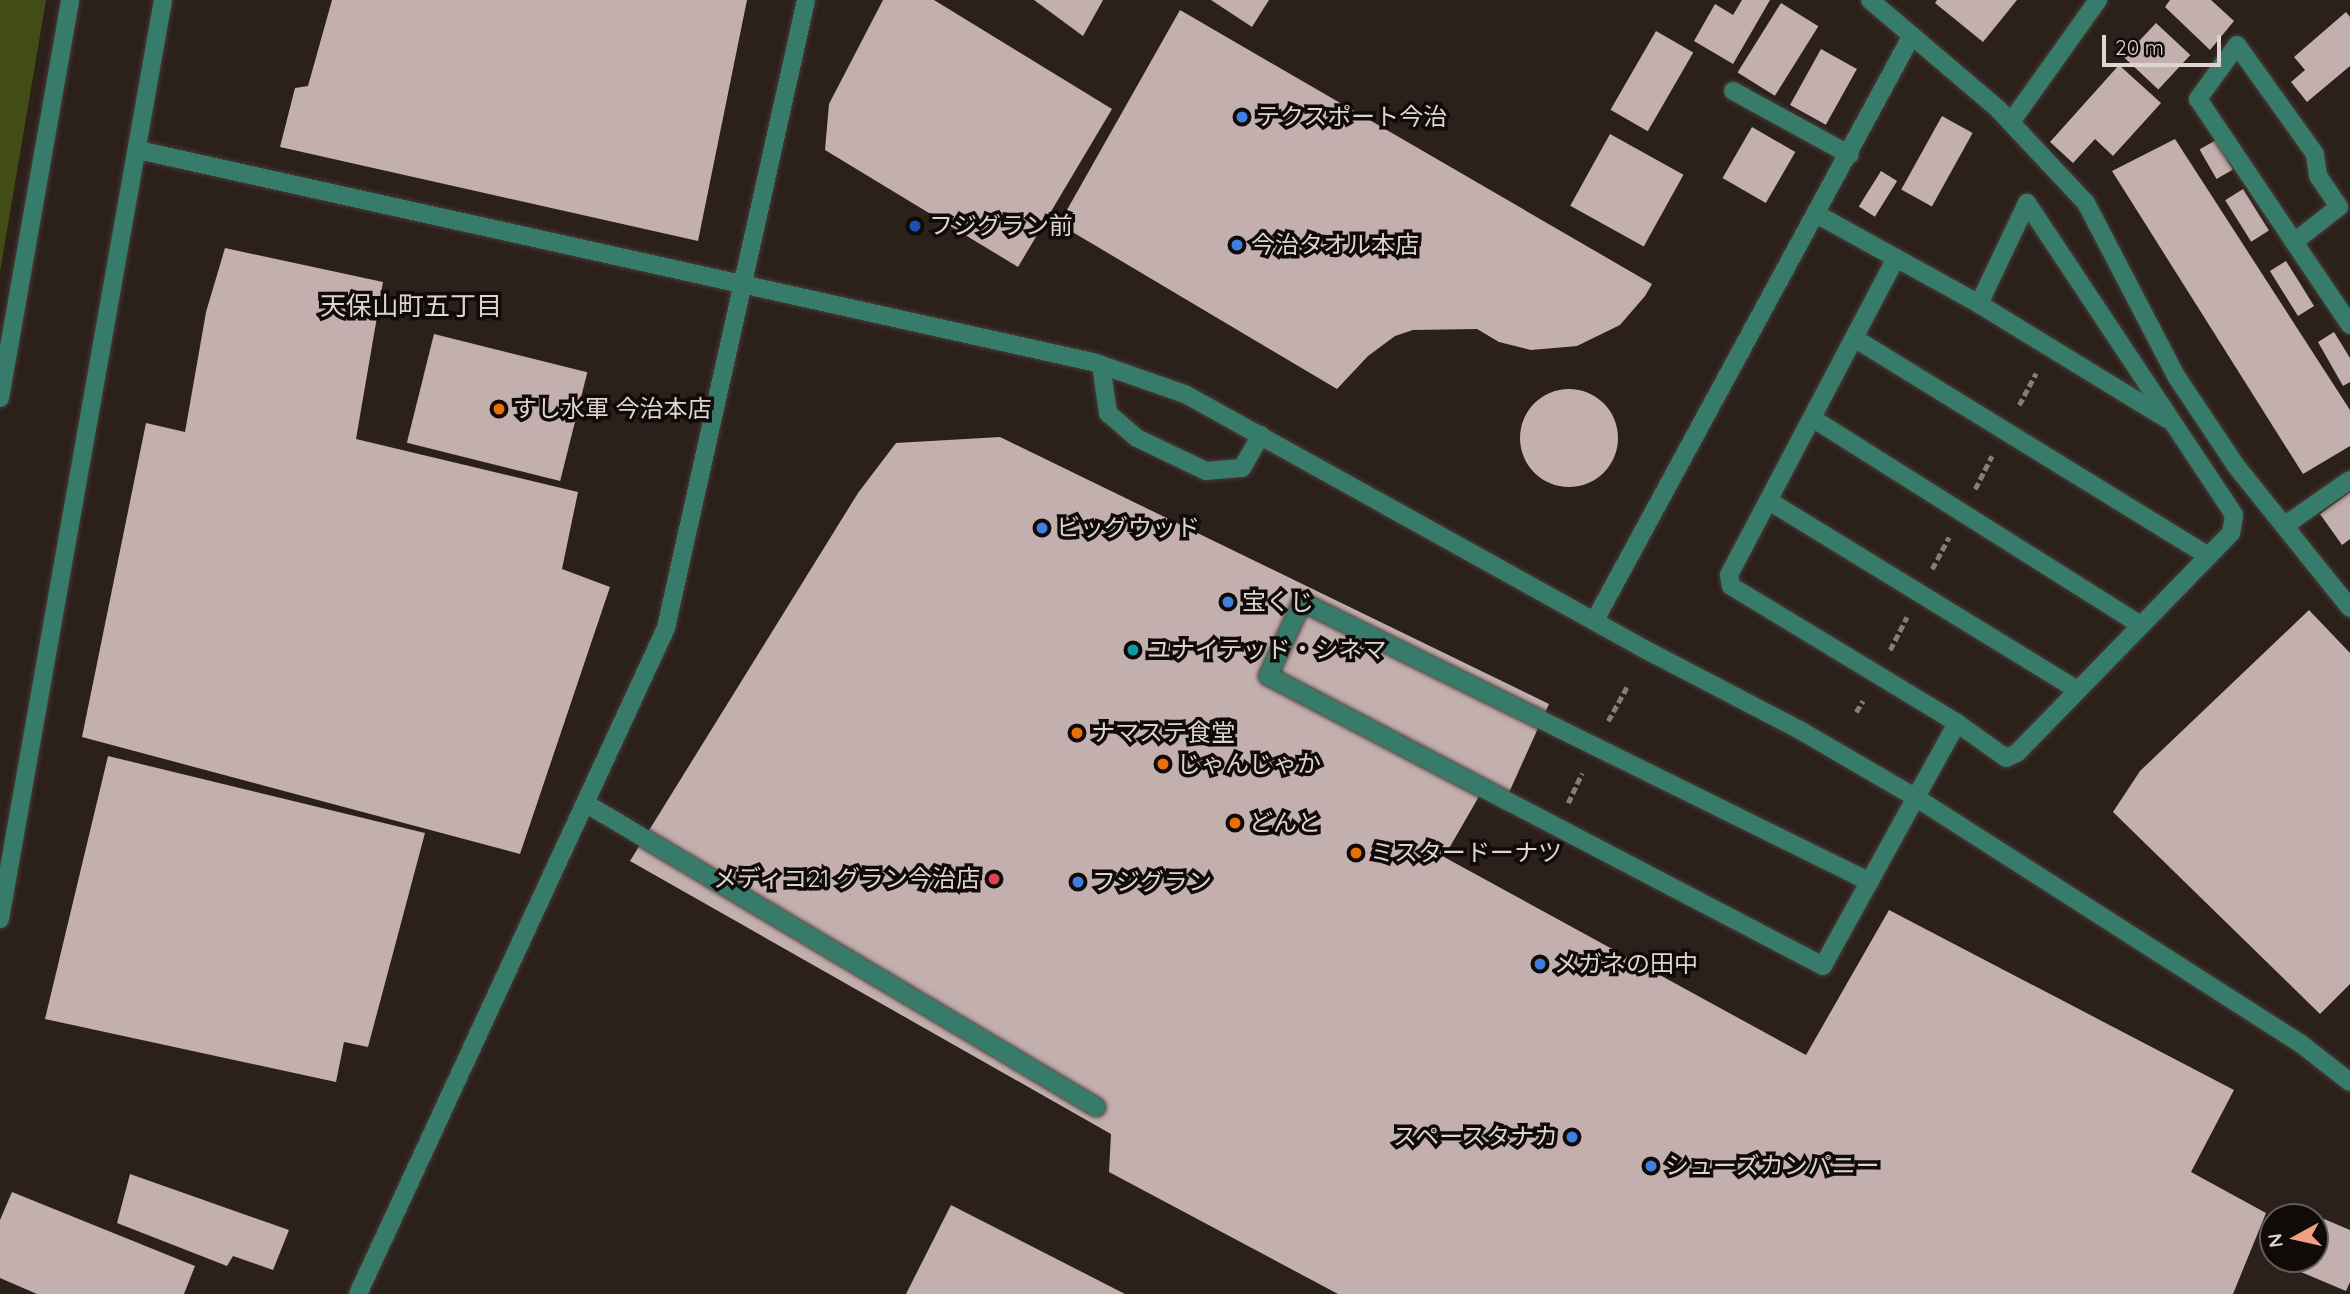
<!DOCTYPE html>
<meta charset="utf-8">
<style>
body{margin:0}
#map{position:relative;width:2350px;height:1294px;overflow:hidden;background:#2c201a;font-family:Quicksand,"Noto Sans JP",sans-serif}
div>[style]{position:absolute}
.green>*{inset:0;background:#424d15}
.building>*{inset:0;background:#c2afae;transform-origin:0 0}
.round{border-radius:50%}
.path>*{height:4.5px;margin-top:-2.25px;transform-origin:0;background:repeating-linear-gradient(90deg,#877d78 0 7px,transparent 0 10.5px)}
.roads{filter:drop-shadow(0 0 2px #483d37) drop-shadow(0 0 2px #483d37)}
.minor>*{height:18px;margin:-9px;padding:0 9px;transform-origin:9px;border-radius:9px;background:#377b6a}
.dots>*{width:19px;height:19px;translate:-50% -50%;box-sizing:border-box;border:4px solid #100b09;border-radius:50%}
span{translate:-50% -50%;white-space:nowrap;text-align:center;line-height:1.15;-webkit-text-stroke:7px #100b09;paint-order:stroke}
.poi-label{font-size:24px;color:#ded5d1}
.left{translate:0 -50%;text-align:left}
.right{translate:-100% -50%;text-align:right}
.neighbourhood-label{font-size:26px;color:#ded5d1}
.north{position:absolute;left:2259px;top:1203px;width:70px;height:70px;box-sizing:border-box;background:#100b09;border:2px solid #625c59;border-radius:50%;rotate:262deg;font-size:19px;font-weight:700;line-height:28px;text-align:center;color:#ded5d1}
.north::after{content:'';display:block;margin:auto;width:24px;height:32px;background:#f39f84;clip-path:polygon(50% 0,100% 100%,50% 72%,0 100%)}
.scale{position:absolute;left:2102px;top:35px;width:119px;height:32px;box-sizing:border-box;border:4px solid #ded5d1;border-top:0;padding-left:9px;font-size:21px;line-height:24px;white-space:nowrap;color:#ded5d1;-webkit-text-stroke:5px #100b09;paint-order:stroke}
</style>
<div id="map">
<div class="green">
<div style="clip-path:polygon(0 0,46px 0,0 272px)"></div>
</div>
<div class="building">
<div style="clip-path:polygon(332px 0,747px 0,698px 241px,280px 147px,295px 88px,308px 86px)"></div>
<div style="clip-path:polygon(883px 0,934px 0,1112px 109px,1018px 267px,825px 150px,829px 104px)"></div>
<div style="clip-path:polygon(1034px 0,1103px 0,1083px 36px)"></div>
<div style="clip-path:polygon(1211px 0,1269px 0,1252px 27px)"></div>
<div style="clip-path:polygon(1742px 0,1770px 0,1733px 64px,1694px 41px,1715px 4px,1733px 15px)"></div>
<div style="clip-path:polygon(1937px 0,2017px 0,1983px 42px,1935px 3px)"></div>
<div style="clip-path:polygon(2170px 0,2211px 0,2234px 21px,2210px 50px,2165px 7px)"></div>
<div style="left:1781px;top:3px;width:44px;height:82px;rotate:32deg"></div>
<div style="clip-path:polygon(1180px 10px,1652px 284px,1645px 296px,1620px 325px,1577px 346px,1531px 350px,1499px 342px,1477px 329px,1413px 330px,1395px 336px,1368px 356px,1337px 389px,1059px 224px)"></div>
<div style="clip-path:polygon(2346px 12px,2350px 17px,2350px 66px,2307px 102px,2291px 82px,2305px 70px,2294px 57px)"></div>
<div style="left:2156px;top:23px;width:47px;height:47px;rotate:43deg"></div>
<div style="left:1656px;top:31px;width:43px;height:91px;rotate:30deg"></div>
<div style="left:1821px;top:49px;width:41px;height:64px;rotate:29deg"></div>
<div style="clip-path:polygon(2119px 65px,2161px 103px,2113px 156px,2095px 139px,2073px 163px,2050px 142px)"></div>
<div style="left:1942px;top:116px;width:35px;height:84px;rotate:29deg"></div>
<div style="left:1752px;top:127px;width:50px;height:59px;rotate:30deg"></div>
<div style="left:1610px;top:134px;width:84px;height:82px;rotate:29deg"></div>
<div style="clip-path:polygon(2175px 139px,2350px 410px,2350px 446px,2303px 474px,2112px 171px)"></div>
<div style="left:2216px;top:140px;width:34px;height:19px;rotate:60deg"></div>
<div style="left:1881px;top:171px;width:19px;height:42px;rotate:32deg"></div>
<div style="left:2243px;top:189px;width:49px;height:21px;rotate:58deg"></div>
<div style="clip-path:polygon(225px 248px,383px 282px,356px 439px,578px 492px,562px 569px,610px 587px,520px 854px,82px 737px,146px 423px,185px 432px,206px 312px)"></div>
<div style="left:2286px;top:261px;width:53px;height:19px;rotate:58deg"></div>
<div style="clip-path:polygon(2334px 332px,2350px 358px,2350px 382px,2343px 386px,2318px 342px)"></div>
<div style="left:434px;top:334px;width:158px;height:112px;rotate:14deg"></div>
<div class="round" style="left:1520px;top:389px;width:98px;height:98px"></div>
<div style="clip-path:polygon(1000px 437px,1549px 704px,1502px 808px,1485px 786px,1444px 857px,1806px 1055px,1889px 910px,2234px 1090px,2191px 1172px,2266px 1213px,2233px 1294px,1338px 1294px,1109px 1172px,1111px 1134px,630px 861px,858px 493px,896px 443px)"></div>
<div style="clip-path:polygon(2350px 492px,2350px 539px,2342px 545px,2320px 514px)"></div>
<div style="clip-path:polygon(2309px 610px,2350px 653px,2350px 984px,2320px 1014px,2113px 812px,2140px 771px)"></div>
<div style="clip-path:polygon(108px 756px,425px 833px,368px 1047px,344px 1042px,336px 1082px,45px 1019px)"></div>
<div style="clip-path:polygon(130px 1174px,289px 1230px,273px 1270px,233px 1256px,227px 1266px,117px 1223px)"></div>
<div style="clip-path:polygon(12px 1192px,195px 1266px,184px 1294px,37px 1294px,0 1278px,0 1220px)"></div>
<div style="clip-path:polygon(951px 1205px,1125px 1294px,906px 1294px)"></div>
<div style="clip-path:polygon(2324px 1219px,2350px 1230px,2350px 1282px,2346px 1291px,2301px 1272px,2307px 1259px,2315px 1259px,2315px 1240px)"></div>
</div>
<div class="path">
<div style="left:2019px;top:405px;width:36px;rotate:-62deg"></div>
<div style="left:1975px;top:489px;width:37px;rotate:-63deg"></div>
<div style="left:1932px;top:569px;width:36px;rotate:-62deg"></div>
<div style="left:1890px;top:650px;width:37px;rotate:-63deg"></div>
<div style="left:1856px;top:712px;width:13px;rotate:-58deg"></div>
<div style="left:1608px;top:721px;width:41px;rotate:-60.9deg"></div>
<div style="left:1568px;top:803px;width:33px;rotate:-65deg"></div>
</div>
<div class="roads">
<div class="minor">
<div style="left:1870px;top:0;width:168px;rotate:40.4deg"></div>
<div style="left:1998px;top:109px;width:129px;rotate:46.9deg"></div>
<div style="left:2086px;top:203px;width:195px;rotate:62.5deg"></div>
<div style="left:2176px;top:376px;width:108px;rotate:56.3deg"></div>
<div style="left:2236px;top:466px;width:182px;rotate:51.2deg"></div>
<div style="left:1733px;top:91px;width:133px;rotate:28.7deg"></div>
<div style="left:2011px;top:122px;width:150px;rotate:-54.5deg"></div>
<div style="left:138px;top:150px;width:978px;rotate:12.52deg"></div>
<div style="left:1093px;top:362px;width:97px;rotate:19.2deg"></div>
<div style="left:1185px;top:394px;width:527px;rotate:29.04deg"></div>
<div style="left:1646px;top:650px;width:171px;rotate:27.5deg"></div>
<div style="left:1798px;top:729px;width:135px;rotate:30.2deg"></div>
<div style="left:1915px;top:797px;width:458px;rotate:32.6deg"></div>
<div style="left:2301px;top:1044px;width:62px;rotate:37.8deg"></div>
<div style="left:1818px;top:215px;width:184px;rotate:28.9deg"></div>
<div style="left:1979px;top:304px;width:112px;rotate:-64.6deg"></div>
<div style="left:2027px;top:203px;width:374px;rotate:56.4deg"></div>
<div style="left:2234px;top:515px;width:18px;rotate:99deg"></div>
<div style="left:2231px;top:533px;width:307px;rotate:134.2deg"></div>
<div style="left:2017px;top:753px;width:12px;rotate:156deg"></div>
<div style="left:2006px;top:758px;width:60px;rotate:-144.5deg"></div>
<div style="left:1957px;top:723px;width:277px;rotate:118.9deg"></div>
<div style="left:1823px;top:966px;width:626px;rotate:-152.41deg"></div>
<div style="left:1268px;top:676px;width:81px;rotate:-65.3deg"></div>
<div style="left:1302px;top:602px;width:633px;rotate:26.24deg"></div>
<div style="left:2294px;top:242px;width:57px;rotate:-37.9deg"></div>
<div style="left:2339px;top:207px;width:37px;rotate:-124deg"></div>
<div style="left:2318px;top:176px;width:22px;rotate:-98deg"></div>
<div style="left:2315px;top:154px;width:134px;rotate:-125.6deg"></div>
<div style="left:2237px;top:45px;width:67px;rotate:125.8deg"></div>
<div style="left:2198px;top:99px;width:172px;rotate:56.1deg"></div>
<div style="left:2294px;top:242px;width:100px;rotate:56deg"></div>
<div style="left:1896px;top:258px;width:358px;rotate:117.8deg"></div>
<div style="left:1729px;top:575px;width:11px;rotate:80deg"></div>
<div style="left:1731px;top:586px;width:264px;rotate:31.2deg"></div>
<div style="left:1979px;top:304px;width:220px;rotate:31.5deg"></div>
<div style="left:1854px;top:338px;width:416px;rotate:31.6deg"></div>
<div style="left:1101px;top:365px;width:49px;rotate:81.7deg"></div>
<div style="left:1108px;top:413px;width:38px;rotate:41deg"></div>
<div style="left:1137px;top:438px;width:76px;rotate:25.6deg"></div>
<div style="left:1206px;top:471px;width:36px;rotate:-5deg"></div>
<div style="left:1242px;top:468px;width:38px;rotate:-60deg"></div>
<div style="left:0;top:398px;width:404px;rotate:-80deg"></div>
<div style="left:1812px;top:418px;width:389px;rotate:32.2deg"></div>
<div style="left:1769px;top:501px;width:362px;rotate:31.5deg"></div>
<div style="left:2284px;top:526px;width:80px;rotate:-34.9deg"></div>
<div style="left:1595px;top:620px;width:663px;rotate:-61.54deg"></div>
<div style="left:585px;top:803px;width:595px;rotate:30.75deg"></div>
<div style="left:0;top:919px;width:933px;rotate:-79.94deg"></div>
<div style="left:358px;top:1294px;width:734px;rotate:-65.18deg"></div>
<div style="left:666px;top:628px;width:643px;rotate:-77.43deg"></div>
</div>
</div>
<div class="dots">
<div style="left:1242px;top:117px;background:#3f7fe0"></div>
<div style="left:915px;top:226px;background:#1a4fb4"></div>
<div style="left:1237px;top:245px;background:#3f7fe0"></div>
<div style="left:499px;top:409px;background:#e8710a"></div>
<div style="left:1042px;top:528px;background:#3f7fe0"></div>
<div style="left:1228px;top:602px;background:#3f7fe0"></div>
<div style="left:1133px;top:650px;background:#0f9aa8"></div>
<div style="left:1077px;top:733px;background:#e8710a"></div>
<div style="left:1163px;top:764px;background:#e8710a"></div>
<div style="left:1235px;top:823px;background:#e8710a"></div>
<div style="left:1356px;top:853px;background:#e8710a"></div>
<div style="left:994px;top:879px;background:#e0444e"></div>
<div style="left:1078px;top:882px;background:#3f7fe0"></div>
<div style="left:1540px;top:964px;background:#3f7fe0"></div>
<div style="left:1572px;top:1137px;background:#3f7fe0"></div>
<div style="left:1651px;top:1166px;background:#3f7fe0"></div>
</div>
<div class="poi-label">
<span class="left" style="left:1256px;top:117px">テクスポート今治</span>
<span class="left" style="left:929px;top:226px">フジグラン前</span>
<span class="left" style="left:1251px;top:245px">今治タオル本店</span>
<span class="left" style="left:513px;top:409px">すし水軍 今治本店</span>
<span class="left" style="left:1056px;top:528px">ビッグウッド</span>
<span class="left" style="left:1242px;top:602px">宝くじ</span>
<span class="left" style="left:1147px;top:650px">ユナイテッド・シネマ</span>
<span class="left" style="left:1091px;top:733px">ナマステ食堂</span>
<span class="left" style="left:1177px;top:764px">じゃんじゃか</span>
<span class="left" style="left:1249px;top:823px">どんと</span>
<span class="left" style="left:1370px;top:853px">ミスタードーナツ</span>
<span class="right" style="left:980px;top:879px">メディコ21 グラン今治店</span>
<span class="left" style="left:1092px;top:882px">フジグラン</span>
<span class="left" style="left:1554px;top:964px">メガネの田中</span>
<span class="right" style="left:1558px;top:1137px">スペースタナカ</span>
<span class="left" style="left:1665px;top:1166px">シューズカンパニー</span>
</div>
<div class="neighbourhood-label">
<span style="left:411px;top:306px">天保山町五丁目</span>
</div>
<div class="north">N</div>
<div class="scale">20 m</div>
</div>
